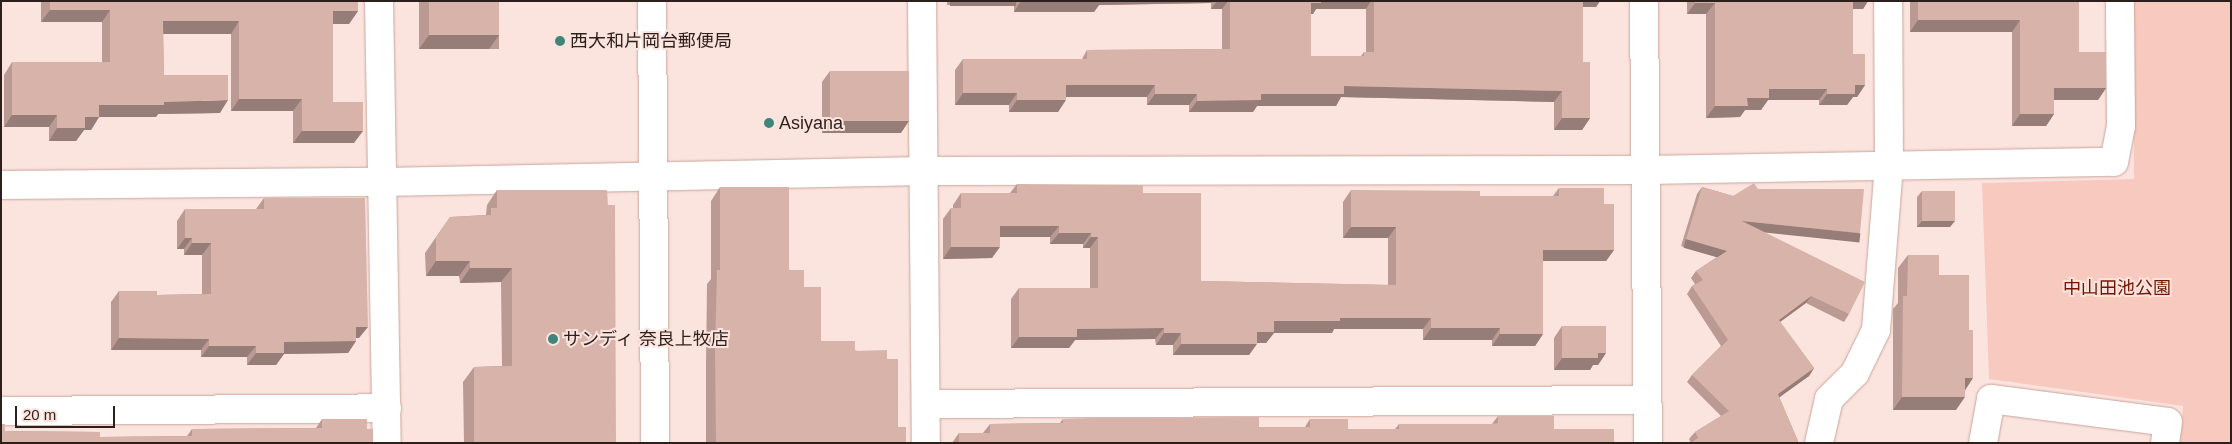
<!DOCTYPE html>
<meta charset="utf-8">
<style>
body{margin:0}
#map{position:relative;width:2232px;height:444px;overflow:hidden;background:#fbe4de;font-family:Arial,"Noto Sans JP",sans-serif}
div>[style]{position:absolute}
.green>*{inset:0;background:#f8cabf}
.roads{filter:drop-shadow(0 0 1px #caa59c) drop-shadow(0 0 1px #caa59c)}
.minor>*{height:28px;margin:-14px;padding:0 14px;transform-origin:14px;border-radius:14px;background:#fff}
.wall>*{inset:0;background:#ba9a92;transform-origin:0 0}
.shaded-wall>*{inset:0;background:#977d77;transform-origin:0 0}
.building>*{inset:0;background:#d8b3aa;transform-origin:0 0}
.dots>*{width:14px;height:14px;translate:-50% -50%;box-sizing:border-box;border:2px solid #fbe4de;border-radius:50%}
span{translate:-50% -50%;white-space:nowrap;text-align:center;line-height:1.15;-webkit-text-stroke:4px #fbe4de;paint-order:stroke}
.poi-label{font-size:18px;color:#2d1f1c}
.left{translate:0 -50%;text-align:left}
.park-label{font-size:18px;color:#711600}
.frame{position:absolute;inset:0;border:2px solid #2d1f1c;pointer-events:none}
.scale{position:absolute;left:15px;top:406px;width:100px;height:22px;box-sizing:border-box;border:2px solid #2d1f1c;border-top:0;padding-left:6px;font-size:15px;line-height:18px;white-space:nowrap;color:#2d1f1c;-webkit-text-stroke:4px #fbe4de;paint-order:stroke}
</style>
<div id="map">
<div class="green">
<div style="clip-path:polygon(2133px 1px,2231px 1px,2231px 443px,2180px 443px,2183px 406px,1989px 379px,1982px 183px,2134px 179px)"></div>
</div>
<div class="roads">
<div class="minor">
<div style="left:379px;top:1px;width:442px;rotate:89deg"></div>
<div style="left:652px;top:1px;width:442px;rotate:89.6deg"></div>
<div style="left:922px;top:1px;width:442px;rotate:89.5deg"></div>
<div style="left:1644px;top:1px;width:442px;rotate:89.5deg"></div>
<div style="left:1px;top:185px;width:381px;rotate:-0.5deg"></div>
<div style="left:382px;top:182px;width:541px;rotate:-1.16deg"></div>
<div style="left:923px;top:171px;width:723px;rotate:-0.08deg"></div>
<div style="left:1646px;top:170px;width:468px;rotate:-1deg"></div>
<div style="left:2114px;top:162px;width:37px;rotate:-79deg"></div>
<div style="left:2121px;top:126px;width:125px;rotate:-90.5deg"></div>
<div style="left:926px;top:404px;width:721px;rotate:-0.32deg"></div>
<div style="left:1px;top:411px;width:386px;rotate:-0.4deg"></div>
<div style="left:1819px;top:443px;width:45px;rotate:-77.2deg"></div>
<div style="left:1829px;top:399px;width:37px;rotate:-45deg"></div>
<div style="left:1855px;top:373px;width:48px;rotate:-64deg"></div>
<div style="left:1876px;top:330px;width:165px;rotate:-85.5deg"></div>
<div style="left:1889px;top:166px;width:165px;rotate:-90.3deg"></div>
<div style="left:1983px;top:443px;width:45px;rotate:-79.7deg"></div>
<div style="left:1991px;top:399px;width:178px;rotate:7.4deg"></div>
<div style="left:2168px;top:422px;width:21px;rotate:98deg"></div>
</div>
</div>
<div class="wall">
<div style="clip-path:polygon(41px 1px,358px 1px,358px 11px,349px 24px,333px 24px,333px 102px,354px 143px,293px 143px,293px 111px,231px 111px,231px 34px,163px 34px,164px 75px,220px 113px,158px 114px,156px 117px,99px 117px,91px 130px,84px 130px,76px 141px,49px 141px,49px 127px,4px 127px,4px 75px,12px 62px,102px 62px,102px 22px,41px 22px)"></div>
<div style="left:419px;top:1px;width:80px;height:48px"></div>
<div style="clip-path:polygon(evenodd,947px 1px,1600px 1px,1596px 7px,1583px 7px,1583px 62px,1590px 118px,1582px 130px,1554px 130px,1554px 102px,1341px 97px,1336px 106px,1257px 106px,1253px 112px,1189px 112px,1189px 105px,1147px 105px,1147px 97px,1066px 97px,1058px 112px,1009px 112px,1009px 105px,955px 105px,955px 70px,963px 59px,1082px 59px,1087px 50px,1222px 49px,1222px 9px,1211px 9px,1211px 3px,1099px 5px,1094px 12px,1014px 12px,1014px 5px,947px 5px,947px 1px,1316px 9px,1366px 9px,1366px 52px,1364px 52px,1361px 56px,1311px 56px,1311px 14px,1313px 14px,1316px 9px)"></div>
<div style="clip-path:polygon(1687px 1px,1868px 1px,1863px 9px,1853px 9px,1853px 54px,1865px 85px,1857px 97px,1853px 97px,1847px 105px,1819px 105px,1819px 100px,1768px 100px,1761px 110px,1745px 110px,1740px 117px,1706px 118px,1706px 14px,1687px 14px)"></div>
<div style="clip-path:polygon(1910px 1px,2079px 1px,2079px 52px,2106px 88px,2098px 100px,2054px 100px,2054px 114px,2046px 126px,2012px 126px,2012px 32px,1910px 32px)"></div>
<div style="clip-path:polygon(830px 71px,901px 133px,822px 133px,822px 82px)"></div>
<div style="clip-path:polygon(1017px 184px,1143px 193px,1201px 281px,1388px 285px,1388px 238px,1343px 238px,1343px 202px,1351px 190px,1480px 196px,1553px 196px,1559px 188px,1604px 204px,1614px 250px,1606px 261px,1543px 261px,1543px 334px,1535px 346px,1492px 346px,1492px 340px,1423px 340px,1423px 329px,1334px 329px,1332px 333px,1274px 333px,1266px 343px,1257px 343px,1249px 355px,1173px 355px,1173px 345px,1156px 345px,1155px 339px,1075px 340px,1069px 348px,1011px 348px,1011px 299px,1019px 288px,1090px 288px,1090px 248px,1083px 248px,1083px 244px,1050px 244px,1050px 237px,1000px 237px,992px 258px,943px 259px,943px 219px,951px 208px,953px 208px,953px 205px,961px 193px,1010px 193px)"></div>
<div style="clip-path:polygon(720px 187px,804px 287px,821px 341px,887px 359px,898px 427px,906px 443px,706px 443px,706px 364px,707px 284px,711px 279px,711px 201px)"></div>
<div style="clip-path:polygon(1702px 187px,1733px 196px,1758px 189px,1860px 233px,1854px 240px,1762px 231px,1849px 314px,1844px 322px,1806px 303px,1780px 322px,1814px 368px,1809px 376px,1779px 397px,1798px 441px,1797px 443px,1691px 443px,1689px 439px,1695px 432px,1721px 416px,1687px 382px,1692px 375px,1721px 346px,1687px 294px,1692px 286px,1695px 284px,1691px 278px,1696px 271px,1717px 257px,1681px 246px,1697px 194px)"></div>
<div style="clip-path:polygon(497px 190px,616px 443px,464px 443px,463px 382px,474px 367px,502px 366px,501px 282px,460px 283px,459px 276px,426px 276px,425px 253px,450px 217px,486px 215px,487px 205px)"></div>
<div style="clip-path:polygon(1922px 191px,1950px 227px,1917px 227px,1917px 197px)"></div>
<div style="clip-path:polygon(264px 198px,359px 338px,356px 338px,356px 341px,348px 353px,284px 354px,276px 365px,247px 365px,247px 357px,201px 357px,201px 350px,111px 350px,111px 302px,119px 291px,157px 295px,202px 294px,202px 255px,184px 255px,184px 249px,177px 249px,177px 221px,185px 209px,256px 209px)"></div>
<div style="clip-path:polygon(1908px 255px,1939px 275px,1965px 389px,1956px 410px,1893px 410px,1893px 309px,1898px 303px,1898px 268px)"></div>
<div style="clip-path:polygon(1562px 326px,1606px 353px,1598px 365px,1593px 365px,1590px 370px,1554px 370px,1554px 338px)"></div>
<div style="clip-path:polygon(1498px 416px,1614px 443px,952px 443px,959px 433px,983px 433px,990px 424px,1060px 423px,1063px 419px,1259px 427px,1305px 427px,1310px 419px,1348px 429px,1395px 429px,1399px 424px,1492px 424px)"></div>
<div style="clip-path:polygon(322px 419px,367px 419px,367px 429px,373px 429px,373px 443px,1px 443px,1px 424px,5px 424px,5px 431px,100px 432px,100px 437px,187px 436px,192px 429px,316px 428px)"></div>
</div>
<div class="shaded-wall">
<div style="left:950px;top:1px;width:66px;height:5px"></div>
<div style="clip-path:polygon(1021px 1px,1213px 1px,1211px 3px,1099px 5px,1094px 12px,1014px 12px)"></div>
<div style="clip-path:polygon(1217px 1px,1228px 1px,1222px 9px,1211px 9px)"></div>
<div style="clip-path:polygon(1318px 1px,1371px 1px,1366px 9px,1316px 9px,1313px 14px,1302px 14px,1311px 3px)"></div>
<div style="clip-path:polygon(1579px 1px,1600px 1px,1596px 7px,1575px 7px)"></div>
<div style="clip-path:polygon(1850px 1px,1868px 1px,1863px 9px,1845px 9px)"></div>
<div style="clip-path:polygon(1695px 3px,1715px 3px,1706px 14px,1687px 14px)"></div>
<div style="clip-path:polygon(50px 10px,110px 10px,102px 22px,41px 22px)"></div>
<div style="clip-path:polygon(333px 11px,358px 11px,349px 24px,324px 24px)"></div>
<div style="clip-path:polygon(1918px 20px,2020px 20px,2012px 32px,1910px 32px)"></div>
<div style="clip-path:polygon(163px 21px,239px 21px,231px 34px,155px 34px)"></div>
<div style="clip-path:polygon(429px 35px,499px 35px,489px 49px,419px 49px)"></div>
<div style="clip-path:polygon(1066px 85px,1155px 85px,1147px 97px,1058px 97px)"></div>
<div style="clip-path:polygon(1855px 85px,1865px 85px,1857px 97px,1853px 97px,1847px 105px,1819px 105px,1827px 94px)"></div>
<div style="clip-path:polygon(1344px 86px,1562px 91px,1554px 102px,1341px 97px,1336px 106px,1257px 106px,1253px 112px,1189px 112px,1197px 101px)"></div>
<div style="clip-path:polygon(2054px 88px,2106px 88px,2098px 100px,2046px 100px)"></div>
<div style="clip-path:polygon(1769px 89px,1827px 89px,1819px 100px,1768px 100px,1761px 110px,1745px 110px,1740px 117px,1706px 118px,1715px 106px,1747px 98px)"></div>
<div style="clip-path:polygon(963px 93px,1017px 93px,1009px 105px,955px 105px)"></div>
<div style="clip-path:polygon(1155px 94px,1197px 94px,1189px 105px,1147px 105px)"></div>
<div style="clip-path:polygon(239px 99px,302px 99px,293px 111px,231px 111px)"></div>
<div style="clip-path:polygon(228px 100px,220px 113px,158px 114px,156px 117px,91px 117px,99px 105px,164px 102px)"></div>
<div style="clip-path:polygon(1017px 100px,1066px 100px,1058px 112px,1009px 112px)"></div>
<div style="clip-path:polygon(2020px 114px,2054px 114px,2046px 126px,2012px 126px)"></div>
<div style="clip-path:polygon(12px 115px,57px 115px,49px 127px,4px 127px)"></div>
<div style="clip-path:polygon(85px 117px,99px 117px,91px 130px,84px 130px,76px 141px,49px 141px,57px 128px)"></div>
<div style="clip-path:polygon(1562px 118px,1590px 118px,1582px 130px,1554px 130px)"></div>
<div style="clip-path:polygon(830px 121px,909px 121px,901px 133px,822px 133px)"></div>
<div style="clip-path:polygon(302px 131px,363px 131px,354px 143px,293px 143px)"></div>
<div style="left:1742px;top:221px;width:119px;height:9px;rotate:6deg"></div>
<div style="clip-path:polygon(1922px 221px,1955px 221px,1950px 227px,1917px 227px)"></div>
<div style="clip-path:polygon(1000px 226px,1059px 226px,1050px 237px,992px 237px)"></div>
<div style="clip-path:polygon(1351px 227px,1396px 227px,1388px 238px,1343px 238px)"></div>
<div style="clip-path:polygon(1059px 233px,1091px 233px,1083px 244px,1050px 244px)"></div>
<div style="clip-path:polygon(1091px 237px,1098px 237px,1090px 248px,1083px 248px)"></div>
<div style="clip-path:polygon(185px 238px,192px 238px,184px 249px,177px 249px)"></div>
<div style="left:1686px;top:239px;width:43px;height:9px;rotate:16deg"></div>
<div style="clip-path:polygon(192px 243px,211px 243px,202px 255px,184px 255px)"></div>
<div style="clip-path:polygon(951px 247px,1000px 247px,992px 258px,943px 259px)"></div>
<div style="clip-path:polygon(1543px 250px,1614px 250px,1606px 261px,1535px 261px)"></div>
<div style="clip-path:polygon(436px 261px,470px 261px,459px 276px,426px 276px)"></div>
<div style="clip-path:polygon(470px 268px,512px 268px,501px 282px,460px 283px)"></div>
<div style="clip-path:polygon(1811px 296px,1806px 303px,1773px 327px,1779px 320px)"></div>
<div style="clip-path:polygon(1340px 318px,1431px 318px,1423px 329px,1334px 329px,1332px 333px,1274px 333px,1266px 343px,1249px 343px,1257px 332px,1274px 321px)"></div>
<div style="clip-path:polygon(356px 327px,368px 327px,359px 338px,348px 338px)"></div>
<div style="clip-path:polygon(1164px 328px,1155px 339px,1075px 340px,1069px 348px,1011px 348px,1019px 337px,1077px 329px)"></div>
<div style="clip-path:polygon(1431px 328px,1500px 328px,1492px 340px,1423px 340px)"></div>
<div style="clip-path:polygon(1164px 333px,1181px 333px,1173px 345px,1156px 345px)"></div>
<div style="clip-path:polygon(1500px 334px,1543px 334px,1535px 346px,1492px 346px)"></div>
<div style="clip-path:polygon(119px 338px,209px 339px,201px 350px,111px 350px)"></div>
<div style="clip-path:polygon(356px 341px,348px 353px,284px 354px,276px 365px,247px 365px,256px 353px,284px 342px)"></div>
<div style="clip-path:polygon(1181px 344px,1257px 344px,1249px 355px,1173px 355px)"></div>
<div style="clip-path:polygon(209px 346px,256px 346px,247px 357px,201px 357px)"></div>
<div style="clip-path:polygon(1598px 353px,1606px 353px,1598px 365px,1593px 365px,1590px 370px,1554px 370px,1562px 358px)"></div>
<div style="clip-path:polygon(1814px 368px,1809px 376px,1773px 402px,1778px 394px)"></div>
<div style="clip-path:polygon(1965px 378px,1973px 378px,1964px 392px)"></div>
<div style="clip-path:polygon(1902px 397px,1965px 397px,1956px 410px,1893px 410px)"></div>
</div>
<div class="building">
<div style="clip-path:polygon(50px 1px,358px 1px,358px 11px,333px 11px,333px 102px,363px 102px,363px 131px,302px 131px,302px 99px,239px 99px,239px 21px,163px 21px,164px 75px,228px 75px,228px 100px,164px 102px,164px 105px,99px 105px,99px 117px,85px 117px,85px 128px,57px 128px,57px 115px,12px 115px,12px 62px,110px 62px,110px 10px,50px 10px)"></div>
<div style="left:429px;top:1px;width:70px;height:34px"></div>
<div style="clip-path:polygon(1230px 1px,1321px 1px,1321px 3px,1311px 3px,1311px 56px,1364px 56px,1364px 52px,1374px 52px,1374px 1px,1583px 1px,1583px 62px,1590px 62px,1590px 118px,1562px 118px,1562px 91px,1344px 86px,1344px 94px,1261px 94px,1261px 100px,1197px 101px,1197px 94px,1155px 94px,1155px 85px,1066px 85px,1066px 100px,1017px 100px,1017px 93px,963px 93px,963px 59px,1087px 59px,1087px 50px,1230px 49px)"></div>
<div style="clip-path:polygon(1695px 1px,1853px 1px,1853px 54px,1865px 54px,1865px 85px,1855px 85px,1855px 94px,1827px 94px,1827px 89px,1769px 89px,1769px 98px,1747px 98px,1748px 106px,1715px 106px,1715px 3px,1695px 3px)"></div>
<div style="clip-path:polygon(1918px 1px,2079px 1px,2079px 52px,2106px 52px,2106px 88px,2054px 88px,2054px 114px,2020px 114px,2020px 20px,1918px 20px)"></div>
<div style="left:830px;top:71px;width:79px;height:50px"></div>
<div style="clip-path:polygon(1754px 183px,1758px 189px,1864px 189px,1860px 233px,1742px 221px,1865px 282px,1849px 314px,1811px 296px,1779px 320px,1814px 368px,1778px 394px,1798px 441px,1795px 443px,1693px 443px,1692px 442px,1698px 438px,1695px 432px,1729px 411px,1692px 375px,1728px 340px,1692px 286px,1703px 280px,1696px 271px,1727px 251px,1686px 239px,1702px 187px,1733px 196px)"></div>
<div style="clip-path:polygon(1017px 184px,1143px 185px,1143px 193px,1201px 193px,1201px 281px,1396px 285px,1396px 227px,1351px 227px,1351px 190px,1480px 191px,1480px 196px,1559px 196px,1559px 188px,1604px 188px,1604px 204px,1614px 204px,1614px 250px,1543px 250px,1543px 334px,1500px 334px,1500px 328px,1431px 328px,1431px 318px,1340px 318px,1340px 321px,1274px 321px,1274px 332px,1257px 332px,1257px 344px,1181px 344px,1181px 333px,1164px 333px,1164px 328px,1077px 329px,1077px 337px,1019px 337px,1019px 288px,1098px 288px,1098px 237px,1091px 237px,1091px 233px,1059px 233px,1059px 226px,1000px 226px,1000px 247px,951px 247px,951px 208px,961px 208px,961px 193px,1017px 193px)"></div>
<div style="clip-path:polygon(720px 187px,789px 187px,789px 270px,804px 270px,804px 287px,821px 287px,821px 341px,855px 341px,855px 351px,887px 350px,887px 359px,898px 359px,898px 427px,906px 427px,906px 443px,716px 443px,715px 350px,717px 270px,720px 270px)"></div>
<div style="clip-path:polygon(497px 190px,607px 190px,608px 205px,615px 205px,616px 443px,474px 443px,474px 367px,512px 366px,512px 268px,470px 268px,470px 261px,436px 261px,436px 238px,450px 217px,491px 215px,491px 208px,497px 208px)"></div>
<div style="left:1922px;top:191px;width:33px;height:30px"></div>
<div style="clip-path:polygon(264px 198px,365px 198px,368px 327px,356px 327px,356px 341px,284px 342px,284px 353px,256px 353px,256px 346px,209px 346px,209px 339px,119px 338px,119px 291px,157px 291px,157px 295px,211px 294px,211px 243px,192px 243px,192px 238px,185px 238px,185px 209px,264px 209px)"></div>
<div style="clip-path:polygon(1908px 255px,1939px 255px,1939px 275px,1969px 275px,1969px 330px,1973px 330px,1973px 378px,1965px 378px,1965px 397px,1902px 397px,1903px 296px,1907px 296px)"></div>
<div style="clip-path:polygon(1562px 326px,1606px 326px,1606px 353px,1598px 353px,1598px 358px,1562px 358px)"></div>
<div style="clip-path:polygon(1498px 416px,1554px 416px,1554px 429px,1614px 429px,1614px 443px,959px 443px,959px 433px,990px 433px,990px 424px,1063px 423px,1063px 419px,1093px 418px,1259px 417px,1259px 427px,1310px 427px,1310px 419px,1348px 419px,1348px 429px,1399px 429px,1399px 424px,1491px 424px,1498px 423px)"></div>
<div style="clip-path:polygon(322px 419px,367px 419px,367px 429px,373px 429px,373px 443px,1px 443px,1px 424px,5px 424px,5px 431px,100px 432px,100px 437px,192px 436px,192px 429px,322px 428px)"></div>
</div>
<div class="dots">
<div style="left:560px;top:41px;background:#3f857c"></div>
<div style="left:769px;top:123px;background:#3f857c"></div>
<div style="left:553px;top:339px;background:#3f857c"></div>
</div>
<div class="poi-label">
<span class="left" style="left:570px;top:41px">西大和片岡台郵便局</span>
<span class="left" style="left:779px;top:123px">Asiyana</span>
<span class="left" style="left:563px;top:339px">サンディ 奈良上牧店</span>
</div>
<div class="park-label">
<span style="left:2117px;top:288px">中山田池公園</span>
</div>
<div class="frame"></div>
<div class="scale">20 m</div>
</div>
